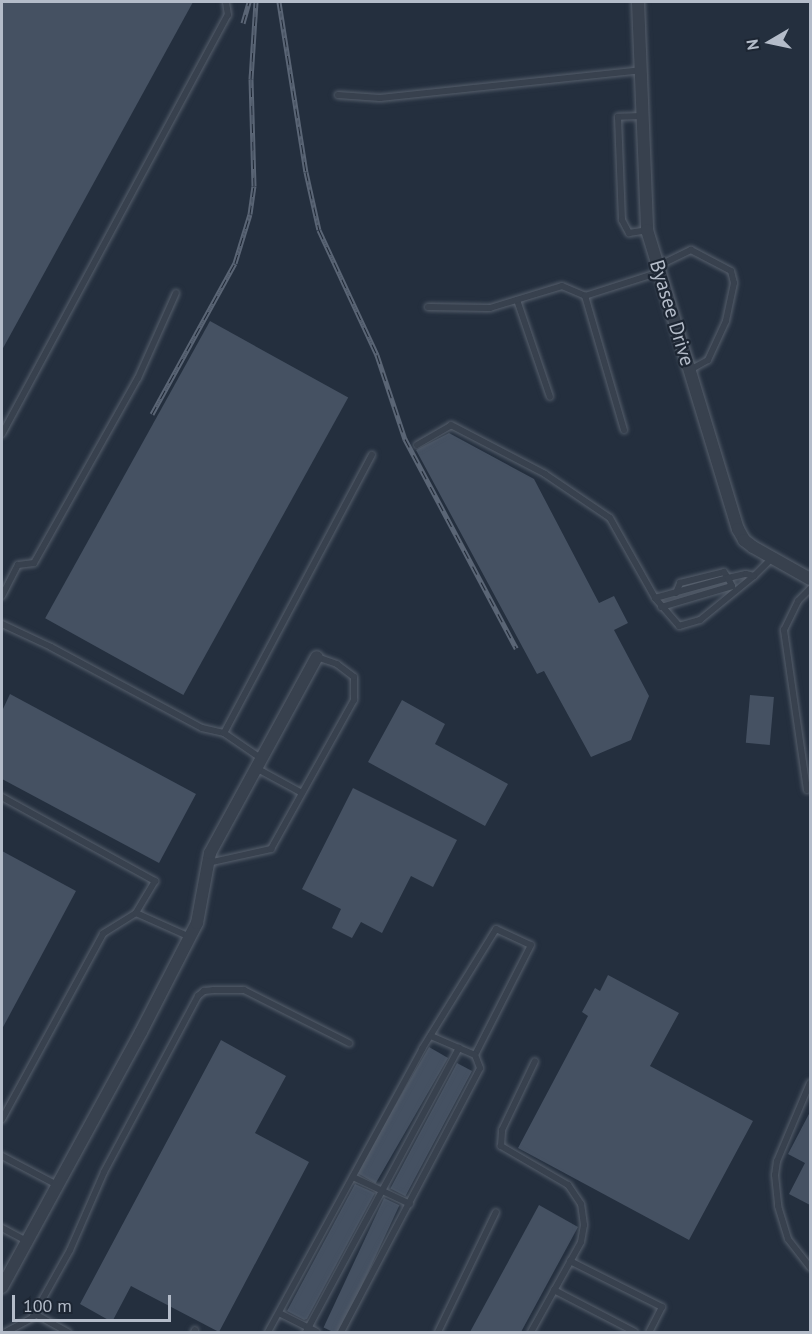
<!DOCTYPE html>
<style>
body{margin:0}
#map{position:relative;width:812px;height:1334px;overflow:hidden;background:#242f3e;font-family:"PT Sans",sans-serif}
div>[style]{position:absolute}
.building>*{inset:0;background:#455162;transform-origin:0 0}
.roads{filter:drop-shadow(0 0 2px #565f6c) drop-shadow(0 0 2px #565f6c)}
.lane>*{height:6px;margin:-3px;padding:0 3px;transform-origin:3px;border-radius:3px;background:#38414e}
.street>*{height:12px;margin:-6px;padding:0 6px;transform-origin:6px;border-radius:6px;background:#38414e}
.rail>*{height:5px;margin-top:-2.5px;transform-origin:0;background:repeating-linear-gradient(90deg,#1d2633 0 9px,#5a6575 0 18px);box-sizing:border-box;border-block:2px solid #5a6575}
span{translate:-50% -50%;white-space:nowrap;text-align:center;line-height:1.15;-webkit-text-stroke:4.5px #1d2633;paint-order:stroke}
.street-label{font-size:20px;color:#b4bcc9}
.frame{position:absolute;inset:0;border:3px solid #b4bcc9;pointer-events:none}
.north{position:absolute;left:740px;top:12px;width:60px;height:60px;-webkit-text-stroke:4px #1d2633;paint-order:stroke;rotate:261deg;font-size:16px;font-weight:700;line-height:24px;text-align:center;color:#b4bcc9}
.north::after{content:'';display:block;margin:auto;width:21px;height:27px;background:#b4bcc9;clip-path:polygon(50% 0,100% 100%,50% 72%,0 100%)}
.scale{position:absolute;left:12px;top:1295px;width:159px;height:27px;box-sizing:border-box;border:3px solid #b4bcc9;border-top:0;padding-left:8px;font-size:18px;line-height:21px;white-space:nowrap;color:#b4bcc9;-webkit-text-stroke:4px #1d2633;paint-order:stroke}
</style>
<div id="map">
<div class="building">
<div style="clip-path:polygon(2px 2px,193px 2px,2px 350px)"></div>
<div style="left:210px;top:321px;width:158px;height:340px;rotate:29deg"></div>
<div style="clip-path:polygon(449px 433px,534px 479px,599px 603px,614px 596px,628px 623px,614px 630px,649px 696px,631px 740px,591px 757px,544px 671px,537px 674px,416px 450px)"></div>
<div style="clip-path:polygon(10px 694px,196px 794px,159px 863px,2px 779px,2px 711px)"></div>
<div style="left:750px;top:695px;width:24px;height:48px;rotate:5deg"></div>
<div style="clip-path:polygon(402px 700px,445px 724px,435px 744px,508px 784px,485px 826px,368px 762px)"></div>
<div style="clip-path:polygon(353px 788px,457px 840px,433px 887px,411px 876px,382px 933px,361px 922px,352px 938px,332px 928px,341px 909px,302px 889px)"></div>
<div style="clip-path:polygon(2px 851px,76px 891px,2px 1029px)"></div>
<div style="clip-path:polygon(608px 975px,679px 1013px,650px 1066px,753px 1121px,689px 1240px,518px 1148px,588px 1016px,582px 1012px,595px 988px,600px 991px)"></div>
<div style="clip-path:polygon(221px 1040px,286px 1076px,255px 1133px,309px 1162px,219px 1332px,131px 1286px,112px 1322px,80px 1304px)"></div>
<div style="left:429px;top:1047px;width:22px;height:145px;rotate:30deg"></div>
<div style="left:457px;top:1063px;width:17px;height:142px;rotate:28deg"></div>
<div style="clip-path:polygon(810px 1112px,810px 1205px,789px 1194px,805px 1163px,788px 1154px)"></div>
<div style="clip-path:polygon(355px 1184px,375px 1193px,307px 1319px,304px 1320px,287px 1311px)"></div>
<div style="left:384px;top:1198px;width:17px;height:143px;rotate:25deg"></div>
<div style="clip-path:polygon(539px 1205px,578px 1227px,521px 1332px,470px 1332px)"></div>
</div>
<div class="roads">
<div class="lane">
<div style="left:338px;top:95px;width:42px;rotate:4.1deg"></div>
<div style="left:380px;top:98px;width:262px;rotate:-6.1deg"></div>
<div style="left:642px;top:116px;width:24px;rotate:178deg"></div>
<div style="left:618px;top:117px;width:103px;rotate:87.8deg"></div>
<div style="left:622px;top:220px;width:15px;rotate:62deg"></div>
<div style="left:629px;top:233px;width:18px;rotate:-9deg"></div>
<div style="left:658px;top:266px;width:37px;rotate:-26deg"></div>
<div style="left:691px;top:250px;width:45px;rotate:27.7deg"></div>
<div style="left:731px;top:271px;width:12px;rotate:76deg"></div>
<div style="left:734px;top:283px;width:39px;rotate:102deg"></div>
<div style="left:726px;top:321px;width:43px;rotate:114.8deg"></div>
<div style="left:708px;top:360px;width:21px;rotate:151deg"></div>
<div style="left:517px;top:300px;width:102px;rotate:71.2deg"></div>
<div style="left:428px;top:307px;width:62px;rotate:0.9deg"></div>
<div style="left:490px;top:308px;width:75px;rotate:-17deg"></div>
<div style="left:562px;top:286px;width:25px;rotate:23deg"></div>
<div style="left:624px;top:430px;width:140px;rotate:-106.2deg"></div>
<div style="left:585px;top:296px;width:79px;rotate:-17.7deg"></div>
<div style="left:2px;top:434px;width:476px;rotate:-61.7deg"></div>
<div style="left:228px;top:15px;width:13px;rotate:-99deg"></div>
<div style="left:417px;top:445px;width:39px;rotate:-30deg"></div>
<div style="left:451px;top:425px;width:106px;rotate:27.5deg"></div>
<div style="left:545px;top:474px;width:78px;rotate:34.1deg"></div>
<div style="left:610px;top:518px;width:92px;rotate:60.6deg"></div>
<div style="left:655px;top:598px;width:37px;rotate:49deg"></div>
<div style="left:679px;top:626px;width:22px;rotate:-16deg"></div>
<div style="left:700px;top:620px;width:70px;rotate:-39.2deg"></div>
<div style="left:754px;top:576px;width:25px;rotate:-45deg"></div>
<div style="left:676px;top:593px;width:11px;rotate:-68deg"></div>
<div style="left:680px;top:583px;width:45px;rotate:-14deg"></div>
<div style="left:724px;top:572px;width:7px;rotate:56deg"></div>
<div style="left:728px;top:578px;width:18px;rotate:-13deg"></div>
<div style="left:746px;top:574px;width:8px;rotate:14deg"></div>
<div style="left:2px;top:596px;width:35px;rotate:-63deg"></div>
<div style="left:18px;top:565px;width:16px;rotate:-7deg"></div>
<div style="left:34px;top:563px;width:212px;rotate:-60.7deg"></div>
<div style="left:138px;top:378px;width:93px;rotate:-65.9deg"></div>
<div style="left:655px;top:598px;width:76px;rotate:-15.3deg"></div>
<div style="left:728px;top:578px;width:9px;rotate:63deg"></div>
<div style="left:732px;top:586px;width:74px;rotate:163.5deg"></div>
<div style="left:2px;top:624px;width:54px;rotate:25.1deg"></div>
<div style="left:51px;top:647px;width:171px;rotate:28.2deg"></div>
<div style="left:202px;top:728px;width:23px;rotate:13deg"></div>
<div style="left:224px;top:733px;width:315px;rotate:-62deg"></div>
<div style="left:224px;top:733px;width:46px;rotate:34.4deg"></div>
<div style="left:256px;top:768px;width:52px;rotate:28.5deg"></div>
<div style="left:807px;top:790px;width:162px;rotate:-98.2deg"></div>
<div style="left:784px;top:630px;width:32px;rotate:-64deg"></div>
<div style="left:798px;top:601px;width:17px;rotate:-45deg"></div>
<div style="left:2px;top:797px;width:175px;rotate:28.8deg"></div>
<div style="left:155px;top:881px;width:37px;rotate:121deg"></div>
<div style="left:136px;top:913px;width:39px;rotate:148deg"></div>
<div style="left:103px;top:934px;width:211px;rotate:118.6deg"></div>
<div style="left:208px;top:863px;width:65px;rotate:-12.5deg"></div>
<div style="left:271px;top:849px;width:171px;rotate:-60.9deg"></div>
<div style="left:354px;top:700px;width:23px;rotate:-90deg"></div>
<div style="left:354px;top:677px;width:21px;rotate:-143deg"></div>
<div style="left:337px;top:664px;width:21px;rotate:-161deg"></div>
<div style="left:136px;top:913px;width:59px;rotate:24deg"></div>
<div style="left:810px;top:1083px;width:85px;rotate:112.9deg"></div>
<div style="left:777px;top:1161px;width:14px;rotate:98deg"></div>
<div style="left:775px;top:1175px;width:31px;rotate:84deg"></div>
<div style="left:778px;top:1206px;width:34px;rotate:73deg"></div>
<div style="left:788px;top:1239px;width:36px;rotate:52deg"></div>
<div style="left:2px;top:1156px;width:62px;rotate:27.8deg"></div>
<div style="left:353px;top:1177px;width:63px;rotate:25.3deg"></div>
<div style="left:2px;top:1228px;width:27px;rotate:28deg"></div>
<div style="left:570px;top:1261px;width:103px;rotate:26.6deg"></div>
<div style="left:662px;top:1307px;width:28px;rotate:117deg"></div>
<div style="left:554px;top:1290px;width:91px;rotate:27.4deg"></div>
<div style="left:279px;top:1313px;width:42px;rotate:26.6deg"></div>
<div style="left:35px;top:1314px;width:38px;rotate:29deg"></div>
<div style="left:6px;top:1332px;width:30px;rotate:-28deg"></div>
<div style="left:32px;top:1318px;width:78px;rotate:-60.8deg"></div>
<div style="left:70px;top:1250px;width:85px;rotate:-66.4deg"></div>
<div style="left:104px;top:1172px;width:200px;rotate:-61.9deg"></div>
<div style="left:198px;top:996px;width:8px;rotate:-40deg"></div>
<div style="left:204px;top:991px;width:10px;rotate:-6deg"></div>
<div style="left:214px;top:990px;width:30px"></div>
<div style="left:244px;top:990px;width:118px;rotate:26.8deg"></div>
<div style="left:194px;top:1332px;width:2px;rotate:-63deg"></div>
<div style="left:268px;top:1332px;width:322px;rotate:-61.4deg"></div>
<div style="left:422px;top:1049px;width:141px;rotate:-58.3deg"></div>
<div style="left:496px;top:929px;width:38px;rotate:25deg"></div>
<div style="left:531px;top:945px;width:123px;rotate:117deg"></div>
<div style="left:306px;top:1332px;width:323px;rotate:-61.7deg"></div>
<div style="left:341px;top:1332px;width:298px;rotate:-62.2deg"></div>
<div style="left:480px;top:1068px;width:14px;rotate:-111deg"></div>
<div style="left:475px;top:1055px;width:48px;rotate:-156.6deg"></div>
<div style="left:438px;top:1332px;width:133px;rotate:-64.2deg"></div>
<div style="left:531px;top:1332px;width:103px;rotate:-60.9deg"></div>
<div style="left:581px;top:1242px;width:17px;rotate:-80deg"></div>
<div style="left:584px;top:1225px;width:21px;rotate:-98deg"></div>
<div style="left:581px;top:1204px;width:23px;rotate:-124deg"></div>
<div style="left:568px;top:1185px;width:78px;rotate:-149.8deg"></div>
<div style="left:501px;top:1146px;width:16px;rotate:-86deg"></div>
<div style="left:502px;top:1130px;width:76px;rotate:-64.4deg"></div>
</div>
<div class="street">
<div style="left:638px;top:2px;width:228px;rotate:87.7deg"></div>
<div style="left:647px;top:230px;width:313px;rotate:73.1deg"></div>
<div style="left:738px;top:529px;width:13px;rotate:61deg"></div>
<div style="left:744px;top:540px;width:11px;rotate:38deg"></div>
<div style="left:753px;top:547px;width:65px;rotate:29.3deg"></div>
<div style="left:2px;top:1287px;width:290px;rotate:-61.4deg"></div>
<div style="left:141px;top:1032px;width:123px;rotate:-62.8deg"></div>
<div style="left:197px;top:923px;width:71px;rotate:-79.5deg"></div>
<div style="left:210px;top:853px;width:223px;rotate:-61.4deg"></div>
</div>
</div>
<div class="rail">
<div style="left:279px;top:2px;width:172px;rotate:81deg"></div>
<div style="left:306px;top:172px;width:59px;rotate:77.4deg"></div>
<div style="left:319px;top:230px;width:138px;rotate:65.1deg"></div>
<div style="left:377px;top:355px;width:89px;rotate:71.6deg"></div>
<div style="left:405px;top:439px;width:237px;rotate:62deg"></div>
<div style="left:243px;top:23px;width:22px;rotate:-74deg"></div>
<div style="left:152px;top:414px;width:172px;rotate:-61.2deg"></div>
<div style="left:235px;top:263px;width:51px;rotate:-73deg"></div>
<div style="left:250px;top:214px;width:28px;rotate:-82deg"></div>
<div style="left:254px;top:186px;width:107px;rotate:-91.6deg"></div>
<div style="left:251px;top:79px;width:77px;rotate:-86.3deg"></div>
</div>
<div class="street-label">
<span style="left:672px;top:313px;rotate:73deg">Byasee Drive</span>
</div>
<div class="frame"></div>
<div class="north">N</div>
<div class="scale">100 m</div>
</div>
